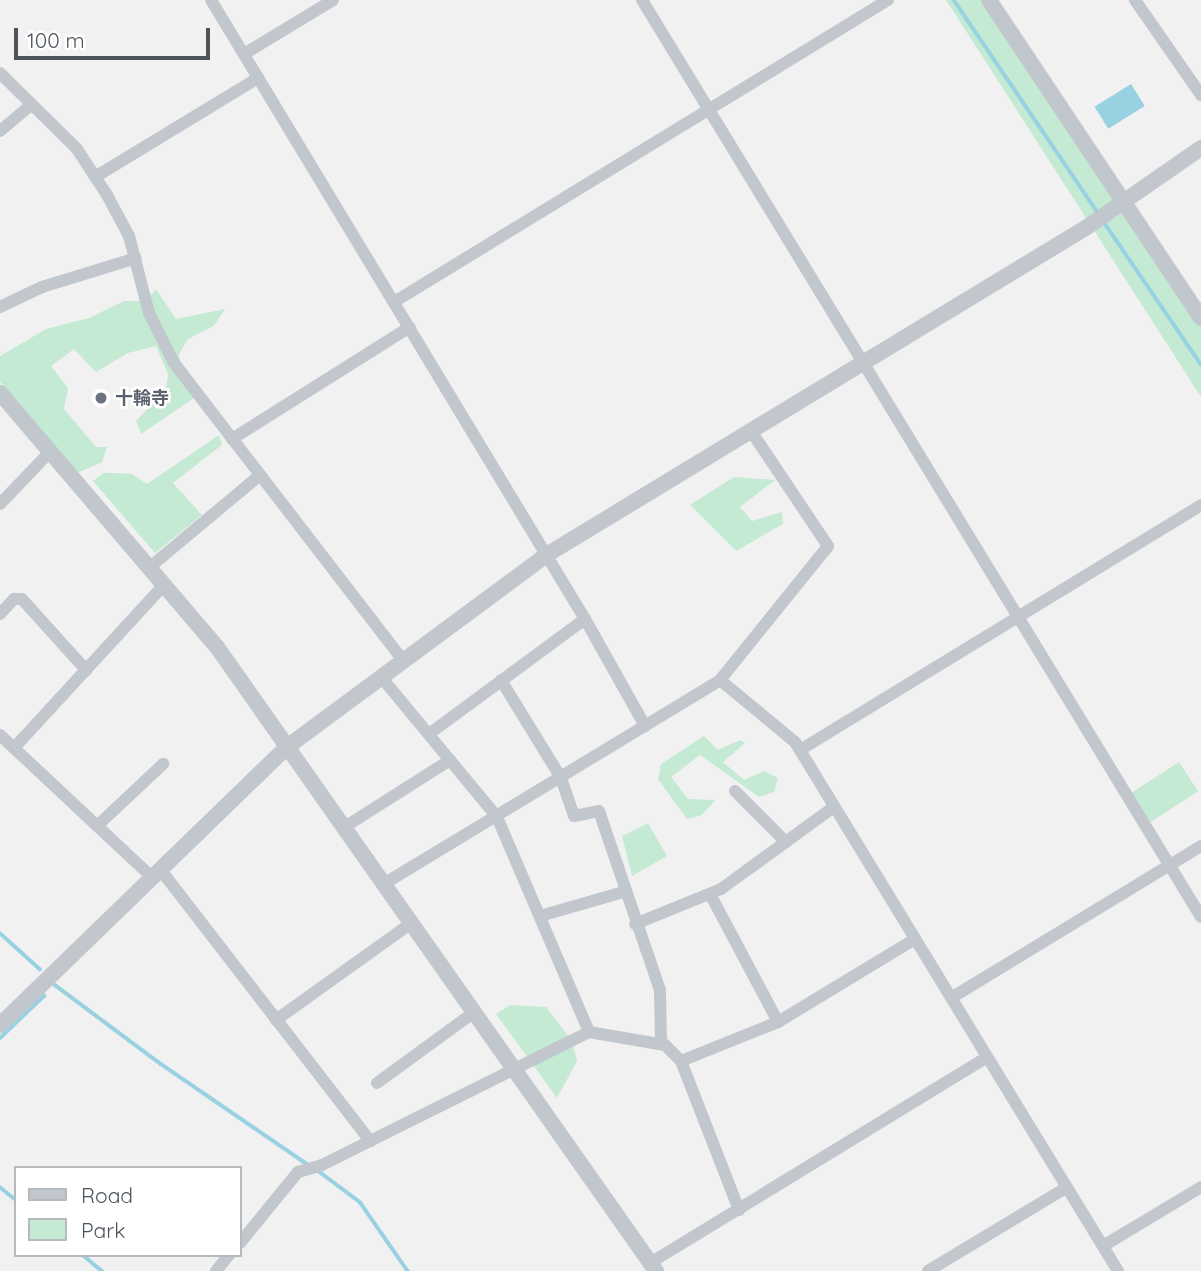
<!DOCTYPE html>
<meta charset="utf-8">
<style>
body{margin:0}
#map{position:relative;width:1201px;height:1271px;overflow:hidden;background:#f2f1f1;font-family:Quicksand,"Noto Sans JP",sans-serif}
div>[style]{position:absolute}
.green>*{inset:0;background:#c5ead4;transform-origin:0 0}
.water>*{inset:0;background:#98d1e1;transform-origin:0 0}
.stream>*{height:3.5px;margin:-1.75px;padding:0 1.75px;transform-origin:1.75px;border-radius:1.75px;background:#98d1e1}
.minor>*{height:12px;margin:-6px;padding:0 6px;transform-origin:6px;border-radius:6px;background:#c1c7cd}
.tertiary>*{height:16px;margin:-8px;padding:0 8px;transform-origin:8px;border-radius:8px;background:#c1c7cd}
.dots>*{width:19px;height:19px;translate:-50% -50%;box-sizing:border-box;border:4px solid #fff;border-radius:50%}
span{translate:-50% -50%;white-space:nowrap;text-align:center;line-height:1.15;-webkit-text-stroke:5px #fff;paint-order:stroke}
.worship-label{font-size:18px;color:#5b616d;font-weight:700}
.left{translate:0 -50%;text-align:left}
.legend{position:absolute;left:14px;top:1166px;width:228px;height:91px;box-sizing:border-box;background:#fff;border:2px solid #b7babd;margin:0;padding:9px 12px;list-style:none;font-size:21px;color:#4b535b}
.legend li{display:flex;align-items:center;gap:14px;height:35px}
.legend b{width:35px;border:2px solid #b7babd}
.scale{position:absolute;left:14px;top:28px;width:196px;height:32px;box-sizing:border-box;border:4px solid #4b535b;border-top:0;padding-left:9px;font-size:21px;line-height:24px;white-space:nowrap;color:#4b535b;-webkit-text-stroke:5px #fff;paint-order:stroke}
</style>
<div id="map">
<div class="green">
<div style="clip-path:polygon(946px 0,988px 0,1201px 318px,1201px 397px)"></div>
<div style="clip-path:polygon(156px 289px,176px 319px,225px 309px,214px 326px,188px 339px,179px 354px,182px 375px,203px 392px,141px 434px,136px 421px,166px 390px,168px 374px,156px 346px,128px 353px,96px 372px,74px 349px,51px 366px,68px 388px,64px 409px,96px 447px,107px 447px,102px 462px,75px 474px,0 382px,0 356px,46px 329px,89px 318px,124px 301px,146px 301px)"></div>
<div style="clip-path:polygon(219px 435px,222px 445px,173px 483px,202px 515px,155px 553px,93px 481px,103px 473px,114px 473px,132px 474px,147px 484px)"></div>
<div style="clip-path:polygon(734px 477px,775px 480px,740px 507px,752px 521px,782px 512px,783px 524px,736px 551px,690px 505px)"></div>
<div style="clip-path:polygon(704px 736px,718px 750px,740px 740px,745px 743px,723px 762px,744px 780px,764px 771px,778px 778px,774px 792px,759px 797px,700px 755px,671px 777px,688px 799px,715px 800px,702px 815px,687px 819px,658px 779px,661px 764px)"></div>
<div style="left:1179px;top:762px;width:35px;height:62px;rotate:57deg"></div>
<div style="clip-path:polygon(648px 823px,667px 856px,632px 876px,622px 836px)"></div>
<div style="clip-path:polygon(510px 1005px,546px 1007px,572px 1041px,577px 1061px,557px 1098px,496px 1014px)"></div>
</div>
<div class="water">
<div style="left:1131px;top:84px;width:26px;height:43px;rotate:58deg"></div>
</div>
<div class="stream">
<div style="left:954px;top:0;width:257px;rotate:55.9deg"></div>
<div style="left:1104px;top:222px;width:172px;rotate:55.7deg"></div>
<div style="left:0;top:933px;width:54px;rotate:42deg"></div>
<div style="left:55px;top:985px;width:132px;rotate:36.7deg"></div>
<div style="left:161px;top:1064px;width:181px;rotate:34.4deg"></div>
<div style="left:0;top:1038px;width:61px;rotate:-43.7deg"></div>
<div style="left:317px;top:1170px;width:54px;rotate:36.7deg"></div>
<div style="left:360px;top:1202px;width:84px;rotate:55.2deg"></div>
<div style="left:0;top:1187px;width:21px;rotate:39deg"></div>
<div style="left:83px;top:1255px;width:25px;rotate:40deg"></div>
</div>
<div class="minor">
<div style="left:211px;top:0;width:723px;rotate:58.86deg"></div>
<div style="left:642px;top:0;width:1074px;rotate:58.63deg"></div>
<div style="left:1135px;top:0;width:116px;rotate:55.2deg"></div>
<div style="left:244px;top:54px;width:104px;rotate:-31.2deg"></div>
<div style="left:0;top:73px;width:108px;rotate:44.6deg"></div>
<div style="left:77px;top:149px;width:55px;rotate:56.9deg"></div>
<div style="left:107px;top:195px;width:47px;rotate:61.8deg"></div>
<div style="left:129px;top:236px;width:80px;rotate:75.4deg"></div>
<div style="left:149px;top:313px;width:56px;rotate:63.4deg"></div>
<div style="left:174px;top:363px;width:377px;rotate:52.4deg"></div>
<div style="left:0;top:131px;width:39px;rotate:-40deg"></div>
<div style="left:95px;top:177px;width:191px;rotate:-31.3deg"></div>
<div style="left:394px;top:302px;width:579px;rotate:-31.44deg"></div>
<div style="left:0;top:307px;width:47px;rotate:-25.5deg"></div>
<div style="left:42px;top:287px;width:98px;rotate:-17.1deg"></div>
<div style="left:232px;top:439px;width:210px;rotate:-32.2deg"></div>
<div style="left:0;top:504px;width:69px;rotate:-46.2deg"></div>
<div style="left:150px;top:567px;width:143px;rotate:-39.9deg"></div>
<div style="left:0;top:614px;width:21px;rotate:-47deg"></div>
<div style="left:14px;top:599px;width:8px"></div>
<div style="left:22px;top:599px;width:96px;rotate:48deg"></div>
<div style="left:382px;top:678px;width:180px;rotate:50.4deg"></div>
<div style="left:497px;top:817px;width:234px;rotate:66.8deg"></div>
<div style="left:501px;top:680px;width:115px;rotate:58.5deg"></div>
<div style="left:561px;top:778px;width:40px;rotate:71.1deg"></div>
<div style="left:574px;top:816px;width:25px;rotate:-11deg"></div>
<div style="left:599px;top:811px;width:189px;rotate:71.2deg"></div>
<div style="left:660px;top:990px;width:54px;rotate:88.9deg"></div>
<div style="left:720px;top:680px;width:97px;rotate:39.6deg"></div>
<div style="left:795px;top:742px;width:620px;rotate:58.59deg"></div>
<div style="left:429px;top:734px;width:194px;rotate:-36.4deg"></div>
<div style="left:585px;top:619px;width:123px;rotate:60.7deg"></div>
<div style="left:0;top:735px;width:208px;rotate:43.1deg"></div>
<div style="left:14px;top:748px;width:223px;rotate:-47.4deg"></div>
<div style="left:800px;top:750px;width:470px;rotate:-31.4deg"></div>
<div style="left:735px;top:791px;width:72px;rotate:45deg"></div>
<div style="left:97px;top:826px;width:91px;rotate:-43.2deg"></div>
<div style="left:343px;top:828px;width:127px;rotate:-32.4deg"></div>
<div style="left:160px;top:869px;width:344px;rotate:52.3deg"></div>
<div style="left:382px;top:885px;width:395px;rotate:-31.2deg"></div>
<div style="left:720px;top:680px;width:172px;rotate:-51.1deg"></div>
<div style="left:828px;top:546px;width:138px;rotate:-123.8deg"></div>
<div style="left:710px;top:894px;width:145px;rotate:62deg"></div>
<div style="left:540px;top:916px;width:86px;rotate:-16.1deg"></div>
<div style="left:635px;top:924px;width:93px;rotate:-22.1deg"></div>
<div style="left:721px;top:889px;width:140px;rotate:-36deg"></div>
<div style="left:951px;top:998px;width:293px;rotate:-31.3deg"></div>
<div style="left:276px;top:1020px;width:165px;rotate:-35.6deg"></div>
<div style="left:681px;top:1061px;width:105px;rotate:-21.9deg"></div>
<div style="left:778px;top:1022px;width:160px;rotate:-31.2deg"></div>
<div style="left:377px;top:1083px;width:119px;rotate:-36.1deg"></div>
<div style="left:240px;top:1243px;width:92px;rotate:-50.8deg"></div>
<div style="left:298px;top:1172px;width:25px;rotate:-16deg"></div>
<div style="left:322px;top:1165px;width:298px;rotate:-26.5deg"></div>
<div style="left:589px;top:1032px;width:77px;rotate:9.7deg"></div>
<div style="left:665px;top:1045px;width:23px;rotate:45deg"></div>
<div style="left:681px;top:1061px;width:160px;rotate:68.7deg"></div>
<div style="left:1103px;top:1246px;width:114px;rotate:-31deg"></div>
<div style="left:650px;top:1263px;width:395px;rotate:-31.4deg"></div>
<div style="left:216px;top:1271px;width:21px;rotate:-51deg"></div>
<div style="left:928px;top:1271px;width:162px;rotate:-31.1deg"></div>
</div>
<div class="tertiary">
<div style="left:989px;top:0;width:382px;rotate:56.3deg"></div>
<div style="left:0;top:393px;width:334px;rotate:49.5deg"></div>
<div style="left:217px;top:647px;width:763px;rotate:54.87deg"></div>
<div style="left:0;top:1025px;width:400px;rotate:-44.1deg"></div>
<div style="left:287px;top:747px;width:325px;rotate:-36.5deg"></div>
<div style="left:548px;top:554px;width:630px;rotate:-31.24deg"></div>
<div style="left:1087px;top:227px;width:139px;rotate:-34.7deg"></div>
</div>
<div class="dots">
<div style="left:101px;top:398px;background:#6b7280"></div>
</div>
<div class="worship-label">
<span class="left" style="left:115px;top:398px">十輪寺</span>
</div>
<ul class="legend">
<li><b style="height:9px;background:#c1c7cd"></b>Road</li>
<li><b style="height:19px;background:#c5ead4"></b>Park</li>
</ul>
<div class="scale">100 m</div>
</div>
